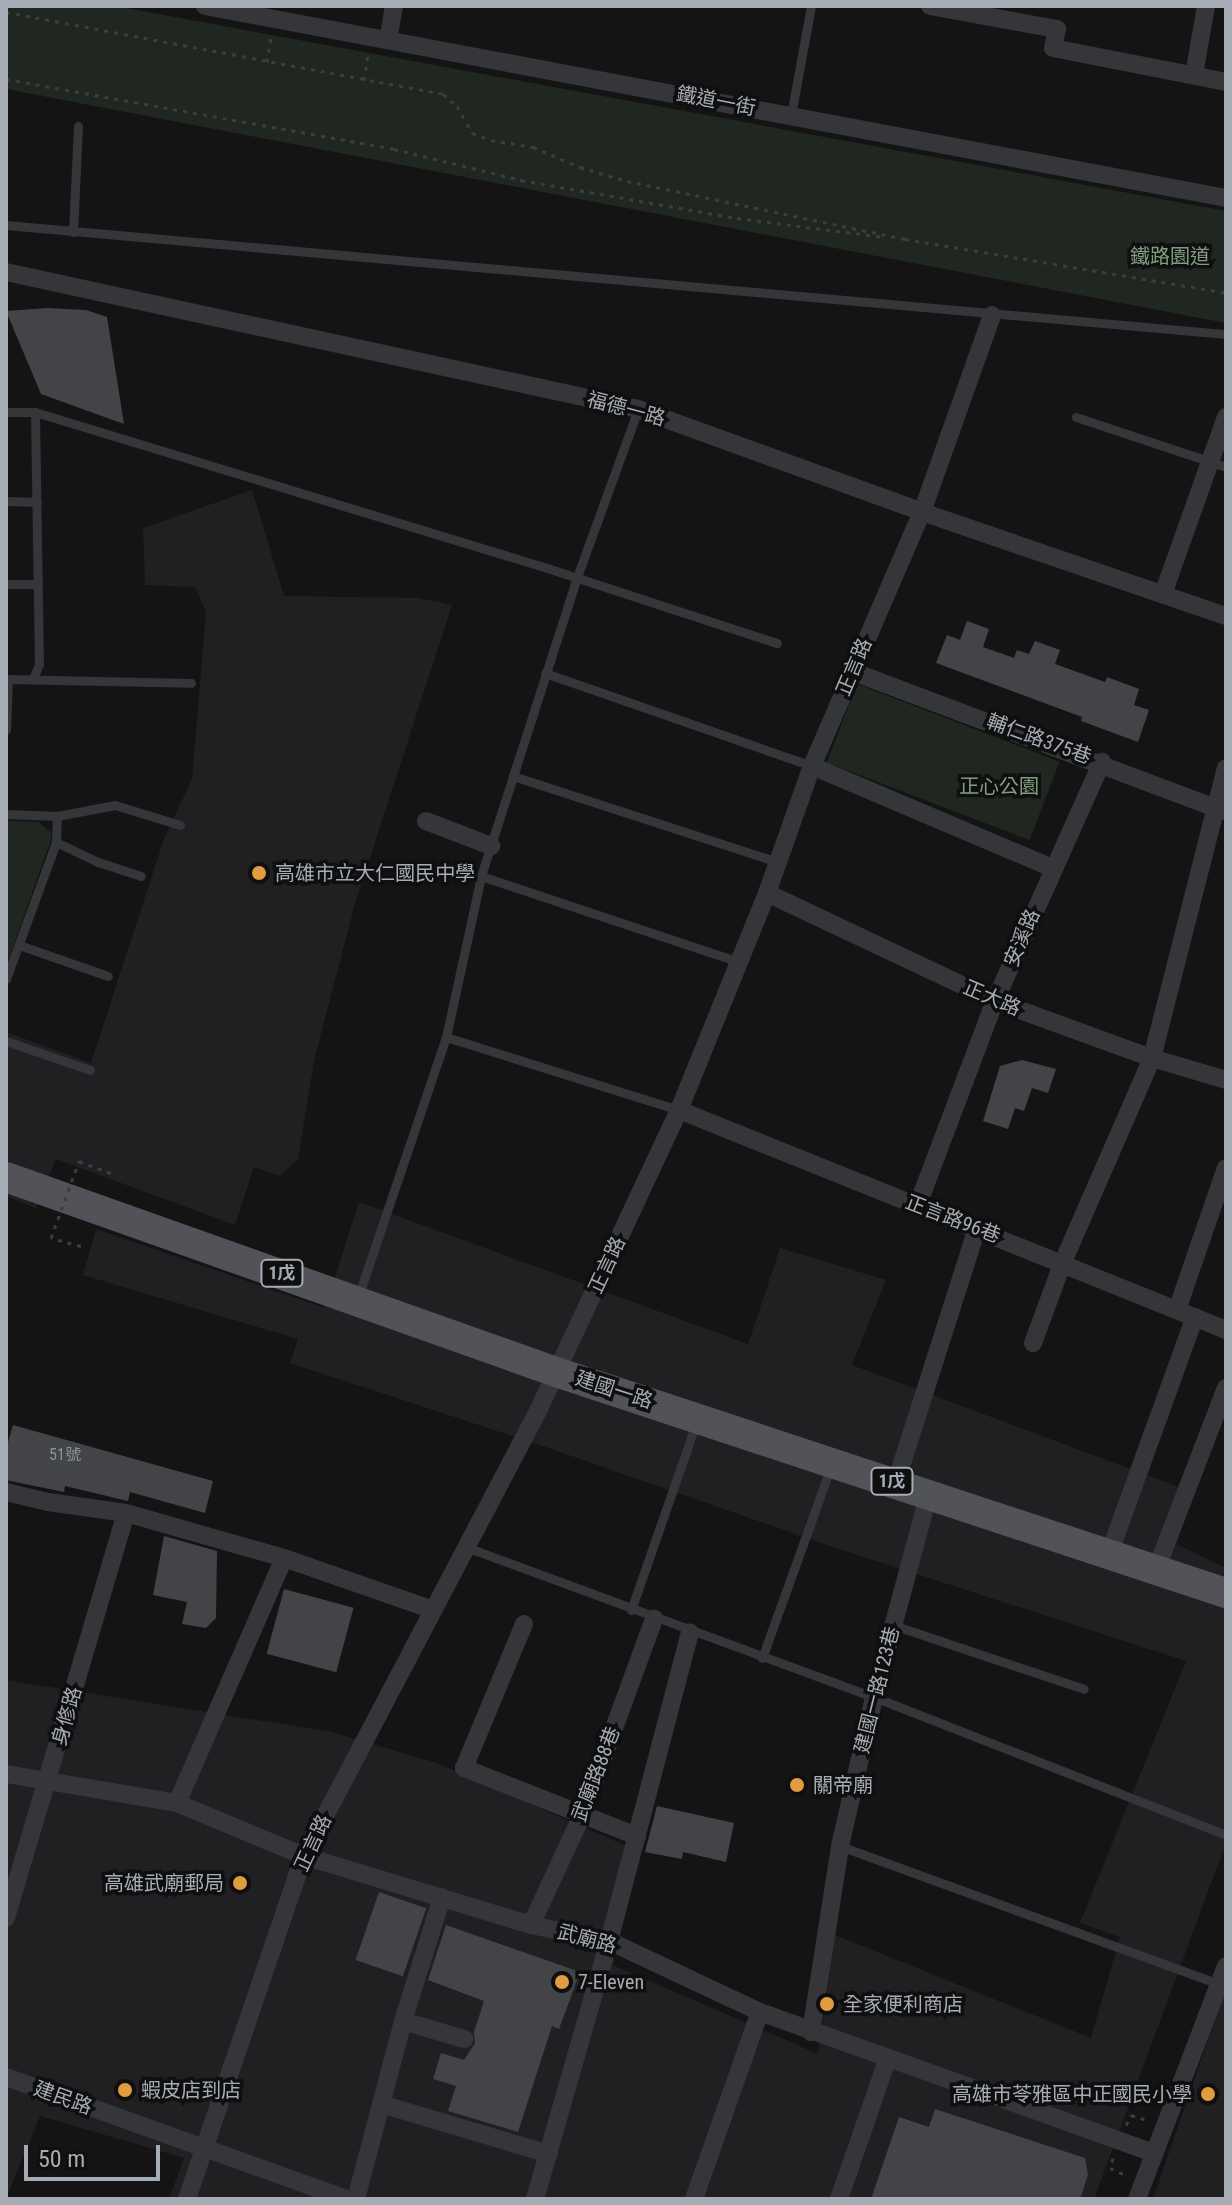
<!DOCTYPE html>
<meta charset="utf-8">
<style>
body{margin:0}
#map{position:relative;width:1232px;height:2205px;overflow:hidden;background:#141415;font-family:"Roboto Condensed","Noto Sans TC",sans-serif}
div>[style]{position:absolute}
.built>*{inset:0;background:#202022}
.green>*{inset:0;background:#202720;transform-origin:0 0}
.building>*{inset:0;background:#434448;transform-origin:0 0}
.path>*{height:3px;margin-top:-1.5px;transform-origin:0;background:repeating-linear-gradient(90deg,#3b3d41 0 4px,transparent 0 10px)}
.service>*{height:9px;margin:-4.5px;padding:0 4.5px;transform-origin:4.5px;border-radius:4.5px;background:#35363a}
.minor>*{height:18px;margin:-9px;padding:0 9px;transform-origin:9px;border-radius:9px;background:#35363a}
.primary>*{height:30px;margin:-15px;padding:0 15px;transform-origin:15px;border-radius:15px;background:#515358}
.path-bridge>*{height:3px;margin-top:-1.5px;transform-origin:0;background:repeating-linear-gradient(90deg,#3b3d41 0 4px,transparent 0 10px)}
.dots>*{width:22px;height:22px;translate:-50% -50%;box-sizing:border-box;border:4px solid #0f0f10;border-radius:50%}
span{translate:-50% -50%;white-space:nowrap;text-align:center;line-height:1.15;-webkit-text-stroke:7px #0f0f10;paint-order:stroke}
.number-label{font-size:16px;color:#8d9299}
.number-label span{-webkit-text-stroke-width:0}
.shield-label span{padding:2px 6px;background:#0f0f10;border:2px solid;border-radius:6px;-webkit-text-stroke-width:0}
.shield-label{font-size:18px;color:#a6acb4;font-weight:700}
.street-label{font-size:20px;color:#a6acb4}
.park-label{font-size:20px;color:#809e7f}
.poi-label{font-size:20px;color:#a6acb4}
.left{translate:0 -50%;text-align:left}
.right{translate:-100% -50%;text-align:right}
.frame{position:absolute;inset:0;border:8px solid #a6acb4;pointer-events:none}
.scale{position:absolute;left:24px;top:2145px;width:136px;height:36px;box-sizing:border-box;border:4px solid #a6acb4;border-top:0;padding-left:10px;font-size:24px;line-height:28px;white-space:nowrap;color:#a6acb4;-webkit-text-stroke:6px #0f0f10;paint-order:stroke}
</style>
<div id="map">
<div class="built">
<div style="clip-path:polygon(252px 490px,284px 596px,417px 598px,452px 605px,354px 907px,314px 1061px,298px 1159px,280px 1176px,254px 1167px,235px 1225px,56px 1159px,36px 1208px,6px 1196px,6px 1032px,91px 1063px,164px 839px,192px 779px,206px 612px,195px 587px,145px 585px,143px 528px)"></div>
<div style="clip-path:polygon(359px 1202px,748px 1344px,780px 1248px,886px 1280px,852px 1365px,1192px 1492px,1176px 1544px,1226px 1568px,1226px 1843px,1094px 2199px,169px 2199px,184px 2158px,40px 2116px,6px 2199px,6px 1680px,332px 1732px,437px 1763px,640px 1852px,613px 1965px,818px 2054px,835px 1935px,1091px 2038px,1120px 1937px,1080px 1923px,1186px 1661px,830px 1546px,540px 1445px,290px 1363px,298px 1339px,83px 1275px,96px 1229px,325px 1308px)"></div>
<div style="clip-path:polygon(1226px 1988px,1226px 2199px,1153px 2199px)"></div>
</div>
<div class="green">
<div style="clip-path:polygon(6px 6px,115px 6px,1226px 211px,1226px 323px,6px 89px)"></div>
<div style="left:857px;top:684px;width:217px;height:84px;rotate:21deg"></div>
<div style="clip-path:polygon(6px 821px,38px 822px,51px 832px,51px 840px,6px 966px)"></div>
</div>
<div class="building">
<div style="clip-path:polygon(48px 308px,86px 310px,107px 317px,124px 424px,41px 394px,6px 311px)"></div>
<div style="clip-path:polygon(967px 621px,989px 629px,983px 647px,1014px 658px,1017px 650px,1029px 654px,1035px 641px,1060px 650px,1055px 664px,1105px 682px,1107px 677px,1139px 689px,1134px 705px,1149px 710px,1138px 742px,1081px 721px,1082px 717px,936px 663px,947px 635px,960px 640px)"></div>
<div style="clip-path:polygon(1022px 1060px,1056px 1069px,1048px 1093px,1032px 1088px,1024px 1111px,1015px 1108px,1008px 1129px,983px 1121px,1000px 1066px)"></div>
<div style="clip-path:polygon(13px 1425px,213px 1481px,205px 1513px,130px 1492px,128px 1501px,65px 1486px,64px 1492px,6px 1480px,6px 1449px)"></div>
<div style="clip-path:polygon(164px 1536px,217px 1551px,216px 1618px,206px 1628px,182px 1624px,187px 1602px,153px 1595px)"></div>
<div style="left:284px;top:1589px;width:72px;height:67px;rotate:15deg"></div>
<div style="clip-path:polygon(657px 1806px,734px 1823px,726px 1862px,683px 1852px,682px 1859px,645px 1852px)"></div>
<div style="left:379px;top:1892px;width:50px;height:72px;rotate:19deg"></div>
<div style="clip-path:polygon(446px 1925px,580px 1972px,559px 2029px,552px 2026px,518px 2132px,448px 2111px,456px 2086px,433px 2079px,441px 2053px,464px 2060px,475px 2043px,474px 2032px,484px 2001px,428px 1980px)"></div>
<div style="clip-path:polygon(935px 2109px,1085px 2158px,1088px 2175px,1080px 2199px,871px 2199px,899px 2117px,929px 2127px)"></div>
</div>
<div class="path">
<div style="left:6px;top:12px;width:445px;rotate:10.6deg"></div>
<div style="left:443px;top:94px;width:18px;rotate:41deg"></div>
<div style="left:457px;top:106px;width:31px;rotate:61deg"></div>
<div style="left:472px;top:133px;width:20px;rotate:20deg"></div>
<div style="left:491px;top:140px;width:43px;rotate:9.5deg"></div>
<div style="left:533px;top:147px;width:51px;rotate:23.1deg"></div>
<div style="left:580px;top:167px;width:49px;rotate:16.6deg"></div>
<div style="left:627px;top:181px;width:284px;rotate:11.8deg"></div>
<div style="left:905px;top:239px;width:326px;rotate:9.5deg"></div>
<div style="left:267px;top:62px;width:26px;rotate:-81deg"></div>
<div style="left:6px;top:79px;width:394px;rotate:10.2deg"></div>
<div style="left:394px;top:149px;width:131px;rotate:13.7deg"></div>
<div style="left:521px;top:180px;width:219px;rotate:10deg"></div>
<div style="left:737px;top:218px;width:148px;rotate:7.4deg"></div>
<div style="left:364px;top:80px;width:24px;rotate:-81deg"></div>
<div style="left:1126px;top:2125px;width:11px;rotate:-63deg"></div>
<div style="left:1131px;top:2115px;width:17px;rotate:17deg"></div>
<div style="left:1113px;top:2158px;width:10px;rotate:107deg"></div>
<div style="left:1110px;top:2168px;width:17px;rotate:24deg"></div>
</div>
<div class="service">
<div style="left:791px;top:115px;width:111px;rotate:-79.6deg"></div>
<div style="left:6px;top:225px;width:1225px;rotate:5.11deg"></div>
<div style="left:73px;top:232px;width:106px;rotate:-87.3deg"></div>
<div style="left:6px;top:412px;width:29px"></div>
<div style="left:35px;top:412px;width:252px;rotate:89.1deg"></div>
<div style="left:39px;top:664px;width:16px;rotate:112deg"></div>
<div style="left:35px;top:412px;width:532px;rotate:16.94deg"></div>
<div style="left:544px;top:567px;width:245px;rotate:18.1deg"></div>
<div style="left:1076px;top:417px;width:158px;rotate:18.4deg"></div>
<div style="left:6px;top:501px;width:31px;rotate:2deg"></div>
<div style="left:6px;top:584px;width:32px"></div>
<div style="left:545px;top:673px;width:283px;rotate:19.2deg"></div>
<div style="left:6px;top:679px;width:185px;rotate:1.2deg"></div>
<div style="left:6px;top:730px;width:51px;rotate:-87.8deg"></div>
<div style="left:513px;top:776px;width:279px;rotate:18deg"></div>
<div style="left:6px;top:814px;width:51px;rotate:2.2deg"></div>
<div style="left:57px;top:816px;width:59px;rotate:-10.7deg"></div>
<div style="left:115px;top:805px;width:68px;rotate:17.1deg"></div>
<div style="left:56px;top:842px;width:47px;rotate:25.5deg"></div>
<div style="left:98px;top:862px;width:45px;rotate:18deg"></div>
<div style="left:481px;top:876px;width:273px;rotate:18.4deg"></div>
<div style="left:19px;top:945px;width:94px;rotate:19.2deg"></div>
<div style="left:6px;top:979px;width:146px;rotate:-69.9deg"></div>
<div style="left:56px;top:842px;width:26px;rotate:-88deg"></div>
<div style="left:446px;top:1037px;width:244px;rotate:17.4deg"></div>
<div style="left:6px;top:1041px;width:89px;rotate:19deg"></div>
<div style="left:358px;top:1297px;width:274px;rotate:-71.3deg"></div>
<div style="left:446px;top:1037px;width:165px;rotate:-77.7deg"></div>
<div style="left:481px;top:876px;width:314px;rotate:-72.2deg"></div>
<div style="left:577px;top:577px;width:179px;rotate:-70deg"></div>
<div style="left:466px;top:1547px;width:435px;rotate:20.2deg"></div>
<div style="left:874px;top:1697px;width:378px;rotate:21.4deg"></div>
<div style="left:631px;top:1610px;width:200px;rotate:-70.8deg"></div>
<div style="left:893px;top:1625px;width:201px;rotate:18.5deg"></div>
<div style="left:762px;top:1658px;width:204px;rotate:-70.2deg"></div>
<div style="left:840px;top:1846px;width:404px;rotate:20deg"></div>
</div>
<div class="minor">
<div style="left:205px;top:6px;width:1039px;rotate:10.65deg"></div>
<div style="left:930px;top:6px;width:129px;rotate:10.3deg"></div>
<div style="left:1057px;top:29px;width:19px;rotate:102deg"></div>
<div style="left:1053px;top:48px;width:176px;rotate:11.1deg"></div>
<div style="left:388px;top:40px;width:35px;rotate:-80deg"></div>
<div style="left:1194px;top:75px;width:70px;rotate:-80.1deg"></div>
<div style="left:6px;top:272px;width:647px;rotate:12.23deg"></div>
<div style="left:638px;top:409px;width:302px;rotate:19.9deg"></div>
<div style="left:922px;top:512px;width:321px;rotate:18.9deg"></div>
<div style="left:1163px;top:594px;width:188px;rotate:-70.4deg"></div>
<div style="left:851px;top:671px;width:397px;rotate:20.6deg"></div>
<div style="left:812px;top:766px;width:261px;rotate:23deg"></div>
<div style="left:426px;top:821px;width:70px;rotate:21deg"></div>
<div style="left:767px;top:893px;width:252px;rotate:25.3deg"></div>
<div style="left:995px;top:1001px;width:167px;rotate:20deg"></div>
<div style="left:1152px;top:1058px;width:77px;rotate:16.6deg"></div>
<div style="left:679px;top:1110px;width:590px;rotate:21.91deg"></div>
<div style="left:917px;top:1207px;width:220px;rotate:-69.3deg"></div>
<div style="left:995px;top:1001px;width:262px;rotate:-65.9deg"></div>
<div style="left:1177px;top:1310px;width:150px;rotate:-71deg"></div>
<div style="left:1033px;top:1343px;width:86px;rotate:-69.7deg"></div>
<div style="left:1063px;top:1262px;width:223px;rotate:-66.4deg"></div>
<div style="left:1152px;top:1058px;width:299px;rotate:-75.7deg"></div>
<div style="left:896px;top:1482px;width:267px;rotate:-72.3deg"></div>
<div style="left:6px;top:1492px;width:43px;rotate:13.4deg"></div>
<div style="left:48px;top:1502px;width:79px;rotate:8deg"></div>
<div style="left:126px;top:1513px;width:164px;rotate:15.9deg"></div>
<div style="left:284px;top:1558px;width:158px;rotate:19.2deg"></div>
<div style="left:1109px;top:1554px;width:252px;rotate:-70.1deg"></div>
<div style="left:1156px;top:1570px;width:195px;rotate:-69deg"></div>
<div style="left:524px;top:1624px;width:156px;rotate:112.6deg"></div>
<div style="left:464px;top:1768px;width:186px;rotate:21.5deg"></div>
<div style="left:6px;top:1774px;width:173px;rotate:9.6deg"></div>
<div style="left:177px;top:1803px;width:138px;rotate:22.7deg"></div>
<div style="left:304px;top:1856px;width:237px;rotate:16.9deg"></div>
<div style="left:531px;top:1925px;width:80px;rotate:11.6deg"></div>
<div style="left:609px;top:1941px;width:167px;rotate:25.2deg"></div>
<div style="left:760px;top:2012px;width:418px;rotate:19.7deg"></div>
<div style="left:177px;top:1803px;width:267px;rotate:-66.4deg"></div>
<div style="left:6px;top:1918px;width:422px;rotate:-73.5deg"></div>
<div style="left:531px;top:1925px;width:123px;rotate:-65.1deg"></div>
<div style="left:583px;top:1813px;width:207px;rotate:-69.9deg"></div>
<div style="left:403px;top:2021px;width:64px;rotate:16.4deg"></div>
<div style="left:811px;top:2032px;width:188px;rotate:-81.1deg"></div>
<div style="left:840px;top:1846px;width:153px;rotate:-77.1deg"></div>
<div style="left:874px;top:1697px;width:211px;rotate:-74.9deg"></div>
<div style="left:6px;top:2077px;width:361px;rotate:19.7deg"></div>
<div style="left:381px;top:2104px;width:175px;rotate:16.6deg"></div>
<div style="left:187px;top:2199px;width:362px;rotate:-71.2deg"></div>
<div style="left:304px;top:1856px;width:503px;rotate:-62.26deg"></div>
<div style="left:538px;top:1411px;width:332px;rotate:-64.9deg"></div>
<div style="left:679px;top:1110px;width:234px;rotate:-67.9deg"></div>
<div style="left:767px;top:893px;width:135px;rotate:-70.5deg"></div>
<div style="left:812px;top:766px;width:277px;rotate:-66.6deg"></div>
<div style="left:922px;top:512px;width:209px;rotate:-70.4deg"></div>
<div style="left:356px;top:2199px;width:184px;rotate:-75.2deg"></div>
<div style="left:403px;top:2021px;width:130px;rotate:-72.5deg"></div>
<div style="left:535px;top:2199px;width:268px;rotate:-74deg"></div>
<div style="left:609px;top:1941px;width:319px;rotate:-75.3deg"></div>
<div style="left:694px;top:2199px;width:198px;rotate:-70.6deg"></div>
<div style="left:839px;top:2199px;width:147px;rotate:-70.9deg"></div>
<div style="left:1137px;top:2199px;width:249px;rotate:-69.1deg"></div>
</div>
<div class="primary">
<div style="left:6px;top:1177px;width:584px;rotate:19.52deg"></div>
<div style="left:556px;top:1372px;width:706px;rotate:18.26deg"></div>
</div>
<div class="path-bridge">
<div style="left:81px;top:1246px;width:31px;rotate:-165deg"></div>
<div style="left:51px;top:1238px;width:82px;rotate:-70deg"></div>
<div style="left:79px;top:1161px;width:34px;rotate:21deg"></div>
</div>
<div class="dots">
<div style="left:259px;top:873px;background:#e19c40"></div>
<div style="left:797px;top:1785px;background:#e19c40"></div>
<div style="left:240px;top:1883px;background:#e19c40"></div>
<div style="left:562px;top:1982px;background:#e19c40"></div>
<div style="left:827px;top:2004px;background:#e19c40"></div>
<div style="left:125px;top:2090px;background:#e19c40"></div>
<div style="left:1208px;top:2094px;background:#e19c40"></div>
</div>
<div class="number-label">
<span style="left:65px;top:1455px">51號</span>
</div>
<div class="shield-label">
<span style="left:282px;top:1273px">1戊</span>
<span style="left:892px;top:1481px">1戊</span>
</div>
<div class="street-label">
<span style="left:716px;top:101px;rotate:11deg">鐵道一街</span>
<span style="left:626px;top:409px;rotate:15deg">福德一路</span>
<span style="left:854px;top:667px;rotate:-67deg">正言路</span>
<span style="left:1039px;top:739px;rotate:20deg">輔仁路375巷</span>
<span style="left:1022px;top:938px;rotate:-67deg">安溪路</span>
<span style="left:992px;top:998px;rotate:23deg">正大路</span>
<span style="left:953px;top:1219px;rotate:21deg">正言路96巷</span>
<span style="left:607px;top:1265px;rotate:-65deg">正言路</span>
<span style="left:614px;top:1390px;rotate:18deg">建國一路</span>
<span style="left:877px;top:1690px;rotate:-76deg">建國一路123巷</span>
<span style="left:67px;top:1716px;rotate:-74deg">身修路</span>
<span style="left:596px;top:1774px;rotate:-69deg">武廟路88巷</span>
<span style="left:313px;top:1843px;rotate:-65deg">正言路</span>
<span style="left:587px;top:1939px;rotate:15deg">武廟路</span>
<span style="left:63px;top:2098px;rotate:20deg">建民路</span>
</div>
<div class="park-label">
<span style="left:1170px;top:256px">鐵路園道</span>
<span style="left:999px;top:786px">正心公園</span>
</div>
<div class="poi-label">
<span class="left" style="left:275px;top:873px">高雄市立大仁國民中學</span>
<span class="left" style="left:813px;top:1785px">關帝廟</span>
<span class="right" style="left:224px;top:1883px">高雄武廟郵局</span>
<span class="left" style="left:578px;top:1982px">7-Eleven</span>
<span class="left" style="left:843px;top:2004px">全家便利商店</span>
<span class="left" style="left:141px;top:2090px">蝦皮店到店</span>
<span class="right" style="left:1192px;top:2094px">高雄市苓雅區中正國民小學</span>
</div>
<div class="frame"></div>
<div class="scale">50 m</div>
</div>
